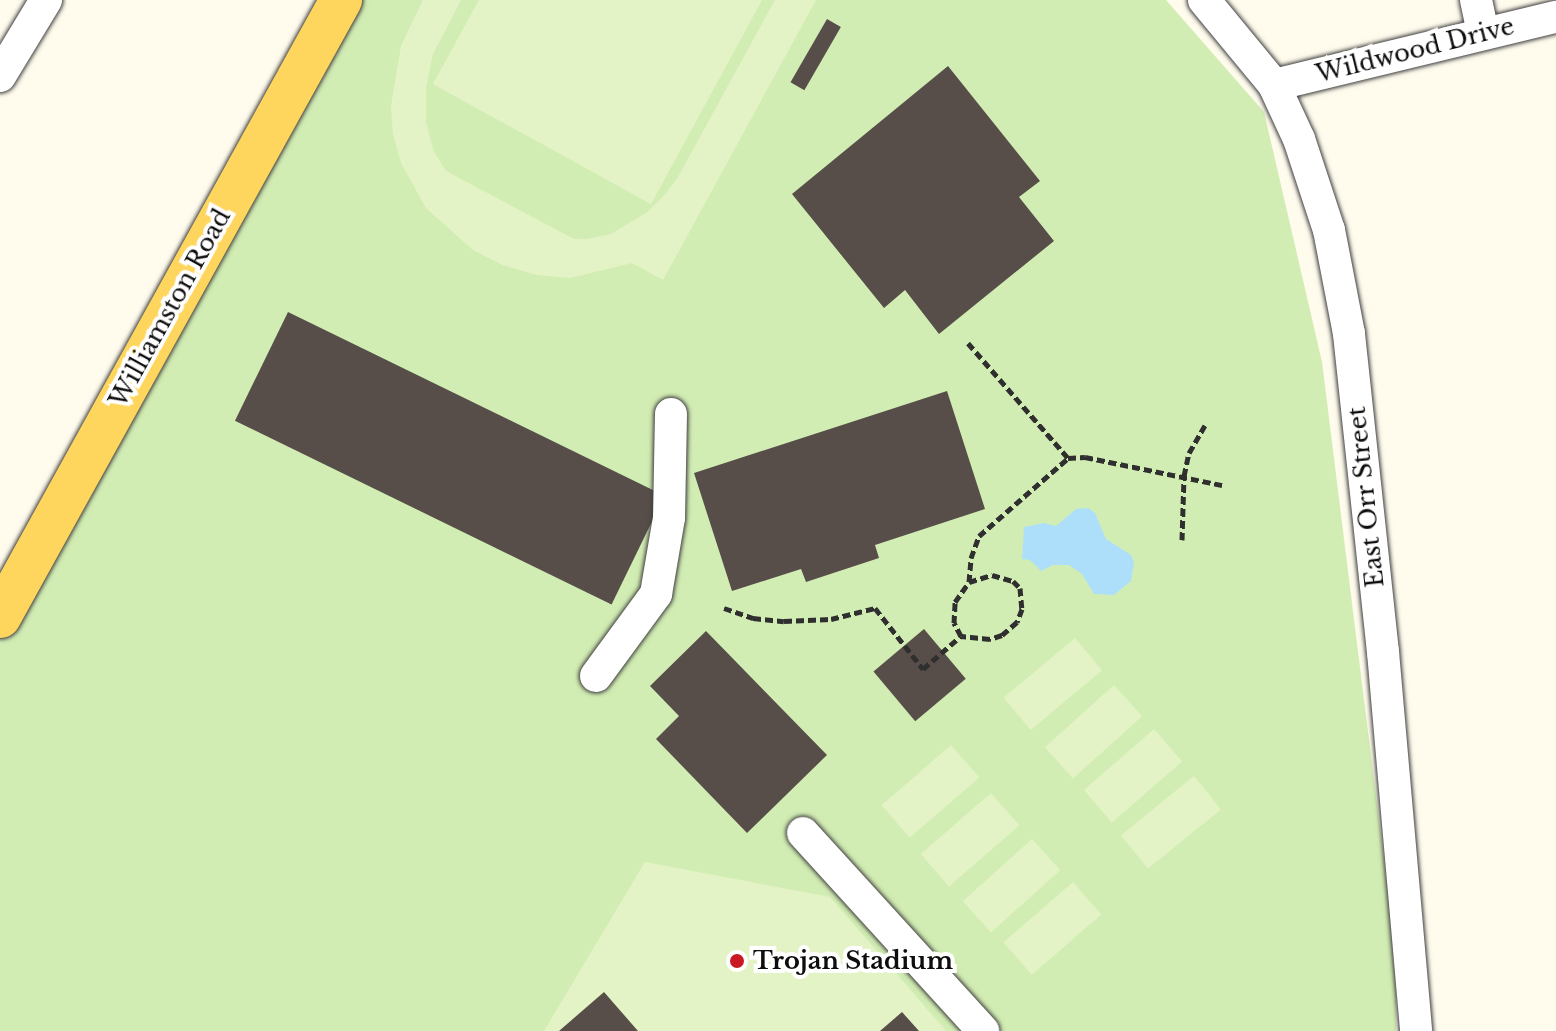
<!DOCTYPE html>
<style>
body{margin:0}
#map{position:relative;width:1556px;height:1031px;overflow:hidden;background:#fffbed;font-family:"Libre Baskerville",serif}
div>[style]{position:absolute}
.green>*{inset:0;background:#d2edb3}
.pitch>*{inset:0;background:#e4f3c6;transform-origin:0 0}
.water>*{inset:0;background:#addffb}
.building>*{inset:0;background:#574e49;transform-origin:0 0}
.path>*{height:5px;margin-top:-2.5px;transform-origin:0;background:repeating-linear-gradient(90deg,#2f2f2f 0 8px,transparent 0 12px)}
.roads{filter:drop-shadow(0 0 2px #404040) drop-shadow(0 0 2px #404040)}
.minor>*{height:32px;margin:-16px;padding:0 16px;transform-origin:16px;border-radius:16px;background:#fff}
.major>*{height:42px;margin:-21px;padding:0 21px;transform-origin:21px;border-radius:21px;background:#ffd65d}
.dots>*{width:22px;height:22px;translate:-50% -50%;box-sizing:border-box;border:4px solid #fff;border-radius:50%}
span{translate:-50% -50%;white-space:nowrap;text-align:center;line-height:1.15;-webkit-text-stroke:8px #fff;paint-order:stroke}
.street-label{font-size:24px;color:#0d0d0d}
.poi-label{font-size:24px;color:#0d0d0d;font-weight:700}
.left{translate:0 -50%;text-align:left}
</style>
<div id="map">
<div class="green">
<div style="clip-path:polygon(340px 0,1166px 0,1264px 112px,1322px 362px,1396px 957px,1396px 1031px,0 1031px,0 617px)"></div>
</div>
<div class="pitch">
<div style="clip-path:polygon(423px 0,461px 0,433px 54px,426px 87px,426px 123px,434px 152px,446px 171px,574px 239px,588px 239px,611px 234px,646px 213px,663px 197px,677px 179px,775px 0,816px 0,663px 280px,632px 263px,570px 278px,537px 275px,503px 265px,473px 250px,426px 208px,401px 163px,393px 134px,391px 106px,401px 46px)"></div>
<div style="clip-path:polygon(479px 0,762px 0,651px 204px,433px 84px)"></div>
<div style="left:1075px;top:638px;width:42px;height:93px;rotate:50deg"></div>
<div style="left:1114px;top:685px;width:42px;height:93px;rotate:48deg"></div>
<div style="left:1154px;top:729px;width:43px;height:93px;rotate:49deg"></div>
<div style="left:951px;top:745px;width:43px;height:92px;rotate:49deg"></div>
<div style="left:1194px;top:776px;width:43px;height:94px;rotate:51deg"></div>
<div style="left:991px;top:793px;width:43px;height:93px;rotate:49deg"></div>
<div style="left:1032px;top:839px;width:42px;height:93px;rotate:48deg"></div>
<div style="clip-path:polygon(645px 862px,830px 897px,946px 1031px,544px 1031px)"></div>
<div style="left:1073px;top:882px;width:43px;height:92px;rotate:49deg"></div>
</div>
<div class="water">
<div style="clip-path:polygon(1088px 508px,1095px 513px,1106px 539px,1131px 555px,1134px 562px,1131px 581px,1114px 595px,1094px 594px,1082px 574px,1069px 565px,1053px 565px,1041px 571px,1030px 560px,1022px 559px,1024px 527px,1044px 523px,1056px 526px,1076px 509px)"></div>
</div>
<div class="building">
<div style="left:827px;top:19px;width:16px;height:73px;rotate:30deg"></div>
<div style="clip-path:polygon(948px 66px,1040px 181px,1019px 197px,1054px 241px,939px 334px,905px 290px,884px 308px,792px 194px)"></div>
<div style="left:288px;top:312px;width:419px;height:121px;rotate:26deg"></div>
<div style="clip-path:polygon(947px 391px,985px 509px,875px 545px,879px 558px,806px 582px,801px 569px,732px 591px,694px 473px)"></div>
<div style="left:924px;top:629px;width:65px;height:66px;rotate:50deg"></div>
<div style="clip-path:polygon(706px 631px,827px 755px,747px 833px,656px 739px,679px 716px,650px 686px)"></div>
<div style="clip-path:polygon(604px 992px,638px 1031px,559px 1031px)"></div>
<div style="clip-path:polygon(902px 1012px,919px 1031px,880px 1031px)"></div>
</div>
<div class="path">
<div style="left:968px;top:343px;width:152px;rotate:49deg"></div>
<div style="left:1182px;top:540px;width:64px;rotate:-88.2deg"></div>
<div style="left:1184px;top:476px;width:24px;rotate:-78deg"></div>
<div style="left:1189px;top:453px;width:32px;rotate:-60deg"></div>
<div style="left:992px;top:575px;width:22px;rotate:16deg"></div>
<div style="left:1013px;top:581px;width:10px;rotate:45deg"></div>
<div style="left:1020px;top:588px;width:21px;rotate:85deg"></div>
<div style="left:1022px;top:609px;width:14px;rotate:111deg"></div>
<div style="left:1017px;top:622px;width:20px;rotate:139deg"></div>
<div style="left:1002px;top:635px;width:13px;rotate:162deg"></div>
<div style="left:990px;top:639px;width:29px;rotate:-174deg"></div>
<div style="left:961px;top:636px;width:15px;rotate:-118deg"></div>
<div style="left:954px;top:623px;width:21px;rotate:-87deg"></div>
<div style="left:955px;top:602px;width:24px;rotate:-55deg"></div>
<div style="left:969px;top:582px;width:24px;rotate:-17deg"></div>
<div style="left:969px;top:582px;width:24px;rotate:-85deg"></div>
<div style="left:971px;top:558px;width:23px;rotate:-70deg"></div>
<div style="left:979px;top:536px;width:118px;rotate:-41.2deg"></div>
<div style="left:1068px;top:458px;width:17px;rotate:-3deg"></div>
<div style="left:1085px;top:457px;width:140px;rotate:11.6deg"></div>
<div style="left:724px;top:608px;width:31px;rotate:19deg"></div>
<div style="left:753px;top:618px;width:31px;rotate:6deg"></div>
<div style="left:784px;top:621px;width:47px;rotate:-2.4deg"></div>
<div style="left:831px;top:619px;width:45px;rotate:-14deg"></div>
<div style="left:875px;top:608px;width:78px;rotate:51.8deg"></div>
<div style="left:923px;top:669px;width:50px;rotate:-41deg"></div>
</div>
<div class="roads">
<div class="minor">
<div style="left:1204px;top:0;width:110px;rotate:50.5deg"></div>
<div style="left:1274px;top:85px;width:60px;rotate:65.2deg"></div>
<div style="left:1299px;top:139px;width:96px;rotate:71.8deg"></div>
<div style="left:1329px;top:230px;width:106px;rotate:79.1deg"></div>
<div style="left:1349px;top:334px;width:320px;rotate:83.9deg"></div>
<div style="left:1383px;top:652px;width:380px;rotate:85deg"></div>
<div style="left:1476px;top:0;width:33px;rotate:78deg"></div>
<div style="left:0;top:76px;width:89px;rotate:-58.8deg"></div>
<div style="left:1274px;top:85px;width:290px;rotate:-13.6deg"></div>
<div style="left:596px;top:676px;width:102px;rotate:-53.8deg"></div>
<div style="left:656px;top:594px;width:77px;rotate:-80.3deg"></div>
<div style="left:669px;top:518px;width:104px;rotate:-88.9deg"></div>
<div style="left:803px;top:833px;width:268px;rotate:47.7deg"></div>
</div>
<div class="major">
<div style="left:0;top:617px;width:705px;rotate:-61.07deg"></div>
</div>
</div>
<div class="dots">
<div style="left:737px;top:961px;background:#c91924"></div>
</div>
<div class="street-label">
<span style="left:1415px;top:50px;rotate:-14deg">Wildwood Drive</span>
<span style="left:170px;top:308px;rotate:-61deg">Williamston Road</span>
<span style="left:1366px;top:497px;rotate:-96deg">East Orr Street</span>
</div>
<div class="poi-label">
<span class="left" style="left:753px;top:961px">Trojan Stadium</span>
</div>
</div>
